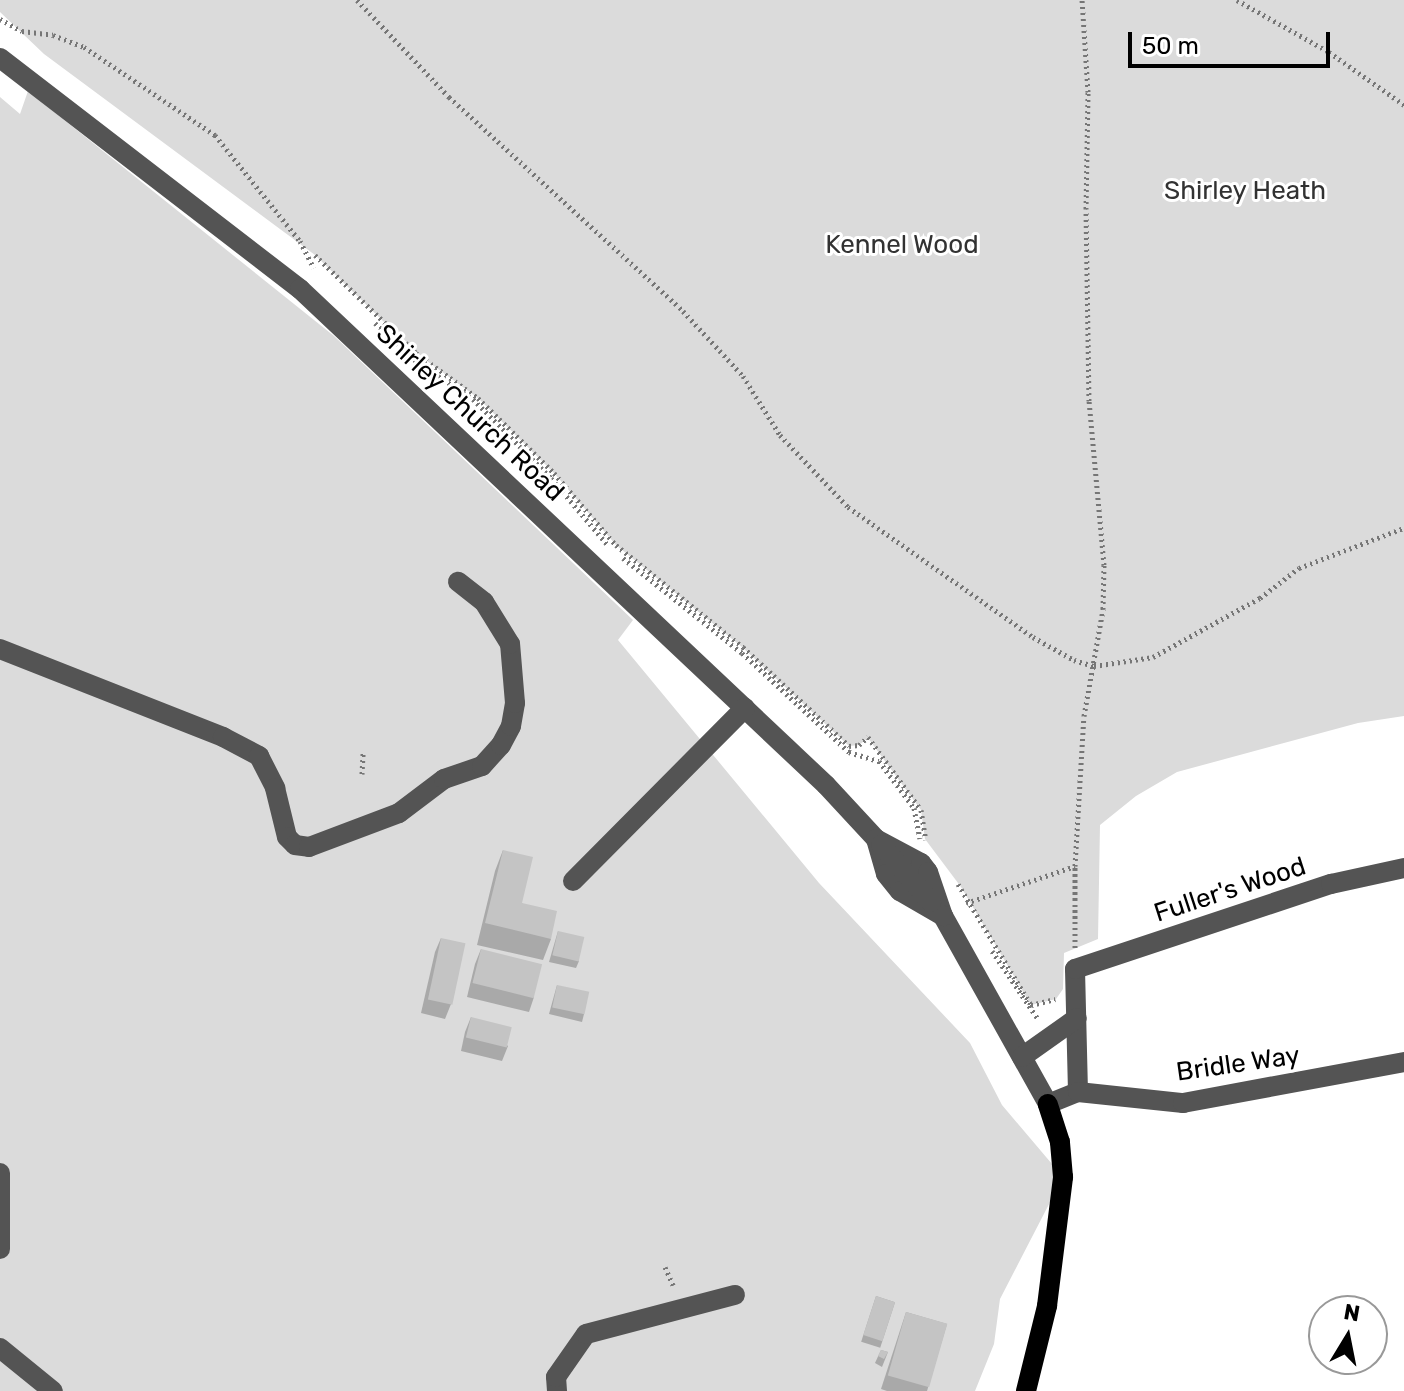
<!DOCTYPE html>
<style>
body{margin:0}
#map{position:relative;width:1404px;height:1391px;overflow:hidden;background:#fff;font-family:Rubik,sans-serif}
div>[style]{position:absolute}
.green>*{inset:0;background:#dbdbdb}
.path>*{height:5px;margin-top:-2.5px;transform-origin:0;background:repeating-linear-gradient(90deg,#767676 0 2px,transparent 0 6px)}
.minor>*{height:20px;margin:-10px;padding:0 10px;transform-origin:10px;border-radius:10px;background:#545454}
.major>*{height:20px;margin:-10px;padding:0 10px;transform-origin:10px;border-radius:10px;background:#000}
.wall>*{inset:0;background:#a9a9a9;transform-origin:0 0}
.building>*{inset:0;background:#c4c4c4;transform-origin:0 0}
span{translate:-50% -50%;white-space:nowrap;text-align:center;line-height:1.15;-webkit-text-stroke:6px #fff;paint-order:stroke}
.park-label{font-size:26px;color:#323232}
.street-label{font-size:26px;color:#000}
.north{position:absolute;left:1308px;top:1295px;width:80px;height:80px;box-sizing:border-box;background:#fff;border:2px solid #999;border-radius:50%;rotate:10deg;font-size:22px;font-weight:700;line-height:32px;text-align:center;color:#000}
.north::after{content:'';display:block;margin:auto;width:28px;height:36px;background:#000;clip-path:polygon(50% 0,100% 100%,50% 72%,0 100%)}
.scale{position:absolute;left:1128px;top:32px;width:202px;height:36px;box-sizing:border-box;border:4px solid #000;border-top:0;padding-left:10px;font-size:24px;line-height:28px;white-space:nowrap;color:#000;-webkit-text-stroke:6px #fff;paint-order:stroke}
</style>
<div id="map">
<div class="green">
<div style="clip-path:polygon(0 0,1404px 0,1404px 716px,1358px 723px,1177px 772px,1136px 796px,1100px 825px,1098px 939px,1064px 953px,1063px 989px,1056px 999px,1031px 1005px,961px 887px,925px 839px,921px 810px,868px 738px,859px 745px,849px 746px,742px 647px,616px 545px,554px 473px,478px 398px,416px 353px,315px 255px,44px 54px,0 12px)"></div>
<div style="clip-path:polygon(28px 91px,334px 336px,633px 620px,618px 640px,819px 883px,970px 1043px,1002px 1105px,1063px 1177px,1000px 1299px,994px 1344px,975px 1391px,0 1391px,0 97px,20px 114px)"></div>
</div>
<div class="path">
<div style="left:357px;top:0;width:134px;rotate:46.5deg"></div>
<div style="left:449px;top:97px;width:317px;rotate:42.4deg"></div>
<div style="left:683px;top:311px;width:88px;rotate:47.3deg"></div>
<div style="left:743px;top:376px;width:70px;rotate:57.9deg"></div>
<div style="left:780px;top:435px;width:99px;rotate:46.6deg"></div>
<div style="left:848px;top:507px;width:226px;rotate:35.1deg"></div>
<div style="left:1033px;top:637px;width:47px;rotate:29.3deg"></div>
<div style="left:1074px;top:660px;width:21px;rotate:17deg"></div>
<div style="left:1094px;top:666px;width:60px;rotate:-8.7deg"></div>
<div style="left:1153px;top:657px;width:122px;rotate:-28.9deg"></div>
<div style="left:1260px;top:598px;width:49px;rotate:-37.6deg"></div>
<div style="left:1299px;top:568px;width:112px;rotate:-20.9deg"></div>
<div style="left:1237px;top:0;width:106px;rotate:29.5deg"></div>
<div style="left:1329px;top:52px;width:92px;rotate:35.2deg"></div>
<div style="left:0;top:19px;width:25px;rotate:29deg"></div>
<div style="left:22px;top:31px;width:31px;rotate:7deg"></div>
<div style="left:53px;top:35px;width:33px;rotate:21deg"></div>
<div style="left:84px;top:47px;width:158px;rotate:33.9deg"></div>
<div style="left:215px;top:135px;width:136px;rotate:51.3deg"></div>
<div style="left:300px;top:241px;width:30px;rotate:63deg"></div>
<div style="left:315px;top:255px;width:141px;rotate:44.1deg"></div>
<div style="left:416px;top:353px;width:77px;rotate:36deg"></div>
<div style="left:478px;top:398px;width:107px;rotate:44.6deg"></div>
<div style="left:554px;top:473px;width:95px;rotate:49.3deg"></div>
<div style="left:616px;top:545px;width:163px;rotate:38.8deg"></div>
<div style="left:743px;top:647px;width:145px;rotate:43deg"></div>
<div style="left:849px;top:746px;width:10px;rotate:-6deg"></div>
<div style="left:859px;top:745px;width:12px;rotate:-42deg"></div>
<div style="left:868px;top:737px;width:90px;rotate:54deg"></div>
<div style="left:921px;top:810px;width:30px;rotate:81deg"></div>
<div style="left:375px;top:323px;width:59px;rotate:42.9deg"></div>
<div style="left:418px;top:363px;width:66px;rotate:33.2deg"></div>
<div style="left:473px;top:399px;width:111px;rotate:45.4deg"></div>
<div style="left:551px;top:478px;width:87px;rotate:49.7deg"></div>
<div style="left:623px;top:558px;width:152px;rotate:38.6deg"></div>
<div style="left:742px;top:653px;width:146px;rotate:42.8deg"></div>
<div style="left:849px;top:752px;width:31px;rotate:17deg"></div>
<div style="left:879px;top:761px;width:59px;rotate:53.3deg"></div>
<div style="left:914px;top:808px;width:31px;rotate:79deg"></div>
<div style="left:362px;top:774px;width:21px;rotate:-87deg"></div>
<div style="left:958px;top:884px;width:141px;rotate:58.9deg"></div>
<div style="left:1031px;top:1005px;width:25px;rotate:-14deg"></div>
<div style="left:966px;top:903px;width:115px;rotate:-18.7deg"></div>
<div style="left:1075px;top:948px;width:82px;rotate:-90deg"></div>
<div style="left:1075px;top:866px;width:150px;rotate:-86.6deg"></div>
<div style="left:1084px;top:716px;width:109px;rotate:-79.9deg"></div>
<div style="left:1103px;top:609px;width:44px;rotate:-88.7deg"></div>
<div style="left:1104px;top:565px;width:165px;rotate:-95.2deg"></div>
<div style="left:1089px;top:401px;width:192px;rotate:-90.9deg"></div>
<div style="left:1086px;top:209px;width:117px;rotate:-89deg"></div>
<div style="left:1088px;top:92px;width:92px;rotate:-93.7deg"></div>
<div style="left:992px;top:951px;width:82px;rotate:55.9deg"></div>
<div style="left:665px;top:1267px;width:20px;rotate:66deg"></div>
</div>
<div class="minor">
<div style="left:0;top:58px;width:379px;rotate:37.6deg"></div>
<div style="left:300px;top:289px;width:723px;rotate:43.32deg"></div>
<div style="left:826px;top:785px;width:74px;rotate:47.2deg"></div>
<div style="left:876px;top:839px;width:51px;rotate:28.1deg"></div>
<div style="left:921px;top:863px;width:11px;rotate:52deg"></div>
<div style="left:928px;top:872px;width:46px;rotate:71.2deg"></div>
<div style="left:943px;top:916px;width:215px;rotate:60.8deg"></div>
<div style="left:1048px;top:1104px;width:32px;rotate:-22deg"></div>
<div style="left:1078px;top:1092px;width:123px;rotate:-91.4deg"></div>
<div style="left:1075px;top:969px;width:270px;rotate:-18.4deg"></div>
<div style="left:1331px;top:884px;width:75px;rotate:-12.4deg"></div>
<div style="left:0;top:649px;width:240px;rotate:21.5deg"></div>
<div style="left:223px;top:737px;width:41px;rotate:27.8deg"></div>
<div style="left:259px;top:756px;width:36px;rotate:63deg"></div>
<div style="left:275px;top:788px;width:50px;rotate:76.2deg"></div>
<div style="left:287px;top:837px;width:11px;rotate:45deg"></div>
<div style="left:295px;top:845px;width:14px;rotate:8deg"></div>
<div style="left:309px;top:847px;width:96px;rotate:-20.7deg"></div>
<div style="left:399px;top:813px;width:56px;rotate:-37.1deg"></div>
<div style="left:444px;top:779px;width:40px;rotate:-18.9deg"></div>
<div style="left:482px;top:766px;width:28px;rotate:-48deg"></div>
<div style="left:501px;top:745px;width:21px;rotate:-62deg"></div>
<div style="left:511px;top:726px;width:23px;rotate:-80deg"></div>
<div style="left:515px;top:703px;width:59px;rotate:-94.8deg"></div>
<div style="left:510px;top:644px;width:49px;rotate:-121.8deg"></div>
<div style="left:484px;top:602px;width:33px;rotate:-142deg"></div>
<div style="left:876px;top:839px;width:36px;rotate:74deg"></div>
<div style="left:886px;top:874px;width:22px;rotate:51deg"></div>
<div style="left:900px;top:891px;width:50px;rotate:30.2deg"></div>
<div style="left:881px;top:845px;width:76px;rotate:48.7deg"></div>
<div style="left:573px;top:881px;width:244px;rotate:-45.2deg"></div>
<div style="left:1022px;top:1057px;width:67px;rotate:-35.3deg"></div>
<div style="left:1078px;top:1092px;width:106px;rotate:6deg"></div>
<div style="left:1183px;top:1103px;width:225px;rotate:-10.5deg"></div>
<div style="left:0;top:1173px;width:76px;rotate:90deg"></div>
<div style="left:0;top:1348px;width:68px;rotate:39.1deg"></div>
<div style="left:557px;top:1391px;width:14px;rotate:-94deg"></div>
<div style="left:556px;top:1377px;width:52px;rotate:-55.1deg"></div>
<div style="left:586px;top:1334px;width:154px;rotate:-14.7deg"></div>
</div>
<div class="major">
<div style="left:1026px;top:1391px;width:88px;rotate:-76.1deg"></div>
<div style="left:1047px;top:1306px;width:130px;rotate:-82.9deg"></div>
<div style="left:1063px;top:1177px;width:35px;rotate:-95deg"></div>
<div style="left:1060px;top:1142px;width:40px;rotate:-108deg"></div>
</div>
<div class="wall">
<div style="clip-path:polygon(503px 850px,522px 903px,551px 939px,543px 960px,477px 945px,495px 871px)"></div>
<div style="clip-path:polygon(558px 931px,579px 961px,576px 968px,549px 962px)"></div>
<div style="clip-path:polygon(441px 938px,451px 1004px,445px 1019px,421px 1013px,435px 952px)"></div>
<div style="clip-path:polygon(481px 949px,534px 997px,529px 1012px,467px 997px,475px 964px)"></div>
<div style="clip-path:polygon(557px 985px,584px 1014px,582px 1022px,549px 1014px)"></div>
<div style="clip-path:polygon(471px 1017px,508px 1046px,502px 1061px,461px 1051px,465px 1032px)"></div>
<div style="left:876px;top:1296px;width:20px;height:48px;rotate:18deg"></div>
<div style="clip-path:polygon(906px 1312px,947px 1324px,927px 1391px,887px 1391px,881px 1389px)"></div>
<div style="clip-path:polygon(881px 1350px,888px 1352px,882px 1367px,875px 1363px)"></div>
</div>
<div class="building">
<div style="clip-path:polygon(503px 850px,533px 857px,522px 903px,557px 911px,551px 939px,485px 923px)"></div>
<div style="left:558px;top:931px;width:27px;height:25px;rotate:13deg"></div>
<div style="left:441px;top:938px;width:25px;height:63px;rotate:12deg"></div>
<div style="left:481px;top:949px;width:63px;height:35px;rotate:14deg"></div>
<div style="left:557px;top:985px;width:33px;height:23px;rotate:12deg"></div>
<div style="left:471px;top:1017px;width:42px;height:21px;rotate:14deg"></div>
<div style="left:876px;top:1296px;width:20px;height:41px;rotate:18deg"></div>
<div style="left:906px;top:1312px;width:43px;height:66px;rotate:16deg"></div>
<div style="clip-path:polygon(881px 1350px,888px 1352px,884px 1359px,878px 1356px)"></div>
</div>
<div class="park-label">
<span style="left:1245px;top:191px">Shirley Heath</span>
<span style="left:902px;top:245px">Kennel Wood</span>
</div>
<div class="street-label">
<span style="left:470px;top:413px;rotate:43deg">Shirley Church Road</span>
<span style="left:1230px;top:890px;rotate:-18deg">Fuller's Wood</span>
<span style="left:1238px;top:1064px;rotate:-8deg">Bridle Way</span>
</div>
<div class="north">N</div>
<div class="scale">50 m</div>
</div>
